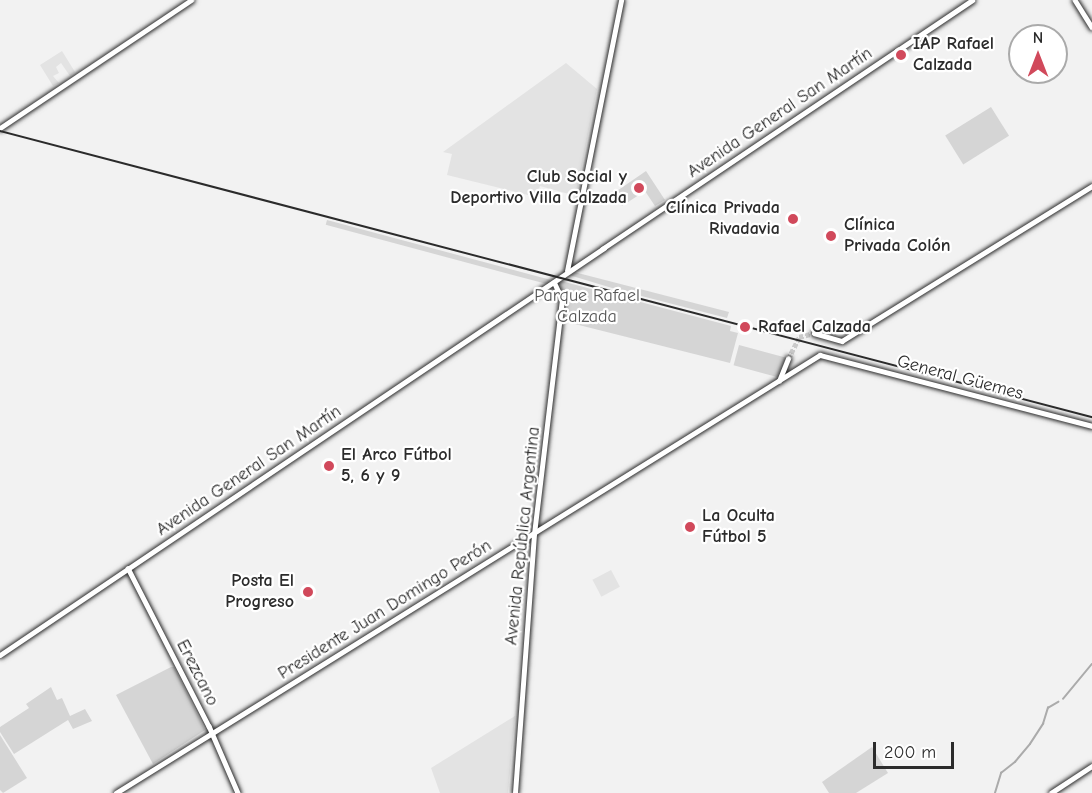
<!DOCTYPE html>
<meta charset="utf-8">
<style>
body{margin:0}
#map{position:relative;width:1092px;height:793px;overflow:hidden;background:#f2f2f2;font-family:"Comic Neue",sans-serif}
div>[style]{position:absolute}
.built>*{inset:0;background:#e3e3e3;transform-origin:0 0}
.green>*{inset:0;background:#d5d5d5;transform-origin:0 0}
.stream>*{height:1.5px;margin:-0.75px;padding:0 0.75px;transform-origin:0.75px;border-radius:0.75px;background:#ababab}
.secondary-tunnel>*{height:4.5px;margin-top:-2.25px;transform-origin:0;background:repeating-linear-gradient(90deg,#cacaca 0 4.5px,transparent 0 6.5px)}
.roads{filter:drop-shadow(0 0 2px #2b2b2b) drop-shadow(0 0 2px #2b2b2b)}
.secondary>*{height:4.5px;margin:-2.25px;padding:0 2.25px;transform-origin:2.25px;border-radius:2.25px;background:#fff}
.rail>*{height:1.5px;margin:-0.75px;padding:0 0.75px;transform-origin:0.75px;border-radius:0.75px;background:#2b2b2b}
.dots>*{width:16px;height:16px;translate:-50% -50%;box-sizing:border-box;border:3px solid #fff;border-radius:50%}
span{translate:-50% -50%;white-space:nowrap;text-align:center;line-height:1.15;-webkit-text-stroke:4.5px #fff;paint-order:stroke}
.poi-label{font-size:18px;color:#2b2b2b;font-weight:700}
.left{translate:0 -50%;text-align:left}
.right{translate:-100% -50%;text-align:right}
.street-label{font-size:18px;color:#2b2b2b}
.park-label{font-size:18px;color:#565656}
.north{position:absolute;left:1008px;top:24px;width:60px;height:60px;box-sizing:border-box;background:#fff;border:2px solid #aaa;border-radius:50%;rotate:0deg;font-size:16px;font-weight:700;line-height:24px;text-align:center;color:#2b2b2b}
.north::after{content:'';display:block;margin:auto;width:21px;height:27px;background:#d1495b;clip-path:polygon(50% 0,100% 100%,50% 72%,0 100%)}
.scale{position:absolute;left:873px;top:742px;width:81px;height:27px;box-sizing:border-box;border:3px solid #2b2b2b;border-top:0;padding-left:8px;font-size:18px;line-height:21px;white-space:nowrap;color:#2b2b2b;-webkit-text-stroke:4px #fff;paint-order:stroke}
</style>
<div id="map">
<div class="built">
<div style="clip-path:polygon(62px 51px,75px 72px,70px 76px,61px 63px,56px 67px,59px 73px,53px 76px,59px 83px,53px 86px,40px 65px)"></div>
<div style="clip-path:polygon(566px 63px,597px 89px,576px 196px,540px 186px,536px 197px,447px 175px,452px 154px,443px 152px)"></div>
<div style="left:611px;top:570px;width:19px;height:21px;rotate:62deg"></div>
<div style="clip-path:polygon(515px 716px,508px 793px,440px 793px,431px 768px)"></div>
</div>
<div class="green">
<div style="left:991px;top:107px;width:34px;height:54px;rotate:58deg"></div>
<div style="clip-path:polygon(646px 171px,665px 200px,655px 206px,645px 191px,622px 206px,614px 193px)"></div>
<div style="left:327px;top:220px;width:231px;height:5px;rotate:15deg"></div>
<div style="clip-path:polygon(574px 272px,729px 312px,727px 318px,622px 291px,569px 275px)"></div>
<div style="clip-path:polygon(561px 281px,731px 326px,730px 331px,738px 333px,730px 363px,563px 321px,563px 296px,557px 285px)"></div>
<div style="left:739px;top:345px;width:50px;height:21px;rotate:15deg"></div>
<div style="clip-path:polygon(171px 667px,174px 667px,205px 730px,153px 764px,116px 695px)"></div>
<div style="clip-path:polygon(51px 687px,57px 700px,62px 698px,70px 716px,85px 709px,92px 721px,73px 729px,68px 720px,14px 754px,0 732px,0 727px,29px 708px,26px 704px)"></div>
<div style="clip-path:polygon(0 735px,27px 778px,3px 793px,0 790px)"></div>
<div style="clip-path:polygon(872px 747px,888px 773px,856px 793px,829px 793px,822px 782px)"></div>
</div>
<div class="stream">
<div style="left:1063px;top:699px;width:45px;rotate:-50.4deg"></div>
<div style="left:995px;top:793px;width:21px;rotate:-73deg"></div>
<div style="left:1001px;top:773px;width:18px;rotate:-38deg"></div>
<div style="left:1015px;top:762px;width:23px;rotate:-50deg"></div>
<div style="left:1030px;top:744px;width:24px;rotate:-57deg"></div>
<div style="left:1043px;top:724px;width:17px;rotate:-73deg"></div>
<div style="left:1048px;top:708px;width:12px;rotate:-31deg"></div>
</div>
<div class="secondary-tunnel">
<div style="left:788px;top:359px;width:25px;rotate:-63deg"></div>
<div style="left:799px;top:337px;width:16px;rotate:-15deg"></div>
</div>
<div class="roads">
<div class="secondary">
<div style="left:1075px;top:0;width:32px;rotate:58deg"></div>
<div style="left:0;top:128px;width:230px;rotate:-33.8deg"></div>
<div style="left:602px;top:249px;width:446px;rotate:-33.9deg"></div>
<div style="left:567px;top:271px;width:276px;rotate:-78.7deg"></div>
<div style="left:814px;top:333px;width:29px;rotate:16deg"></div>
<div style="left:842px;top:341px;width:294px;rotate:-31.8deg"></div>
<div style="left:779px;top:381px;width:24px;rotate:-68deg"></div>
<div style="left:128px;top:568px;width:178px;rotate:62.9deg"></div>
<div style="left:209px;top:726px;width:73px;rotate:66.6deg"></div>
<div style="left:0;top:655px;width:728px;rotate:-33.97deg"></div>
<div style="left:116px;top:793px;width:829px;rotate:-31.89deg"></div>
<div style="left:820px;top:355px;width:281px;rotate:14.6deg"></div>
<div style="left:515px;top:793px;width:260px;rotate:-85.8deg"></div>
<div style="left:534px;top:534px;width:236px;rotate:-83.2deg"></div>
<div style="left:562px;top:300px;width:19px;rotate:-115deg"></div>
<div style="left:1051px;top:793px;width:49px;rotate:-33.4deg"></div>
</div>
</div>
<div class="rail">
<div style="left:0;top:131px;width:1129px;rotate:14.68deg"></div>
</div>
<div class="dots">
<div style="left:901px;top:55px;background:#d1495b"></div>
<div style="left:639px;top:188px;background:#d1495b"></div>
<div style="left:793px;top:219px;background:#d1495b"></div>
<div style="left:831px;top:236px;background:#d1495b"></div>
<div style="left:745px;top:327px;background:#d1495b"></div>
<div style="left:329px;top:466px;background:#d1495b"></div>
<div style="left:690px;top:527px;background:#d1495b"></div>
<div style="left:308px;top:592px;background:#d1495b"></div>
</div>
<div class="poi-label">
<span class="left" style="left:913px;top:55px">IAP Rafael<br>Calzada</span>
<span class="right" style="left:627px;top:188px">Club Social y<br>Deportivo Villa Calzada</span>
<span class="right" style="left:780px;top:219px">Clínica Privada<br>Rivadavia</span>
<span class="left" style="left:844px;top:236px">Clínica<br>Privada Colón</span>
<span class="left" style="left:758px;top:327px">Rafael Calzada</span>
<span class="left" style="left:341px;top:466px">El Arco Fútbol<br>5, 6 y 9</span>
<span class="left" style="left:702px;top:527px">La Oculta<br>Fútbol 5</span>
<span class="right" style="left:294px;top:592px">Posta El<br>Progreso</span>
</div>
<div class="street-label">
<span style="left:780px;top:113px;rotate:-34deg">Avenida General San Martín</span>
<span style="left:960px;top:378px;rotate:15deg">General Güemes</span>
<span style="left:249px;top:471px;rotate:-34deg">Avenida General San Martín</span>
<span style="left:523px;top:536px;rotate:-84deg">Avenida República Argentina</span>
<span style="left:385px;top:610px;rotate:-32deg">Presidente Juan Domingo Perón</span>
<span style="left:197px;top:673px;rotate:63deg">Erezcano</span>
</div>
<div class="park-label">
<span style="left:587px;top:307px">Parque Rafael<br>Calzada</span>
</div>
<div class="north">N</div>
<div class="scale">200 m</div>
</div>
